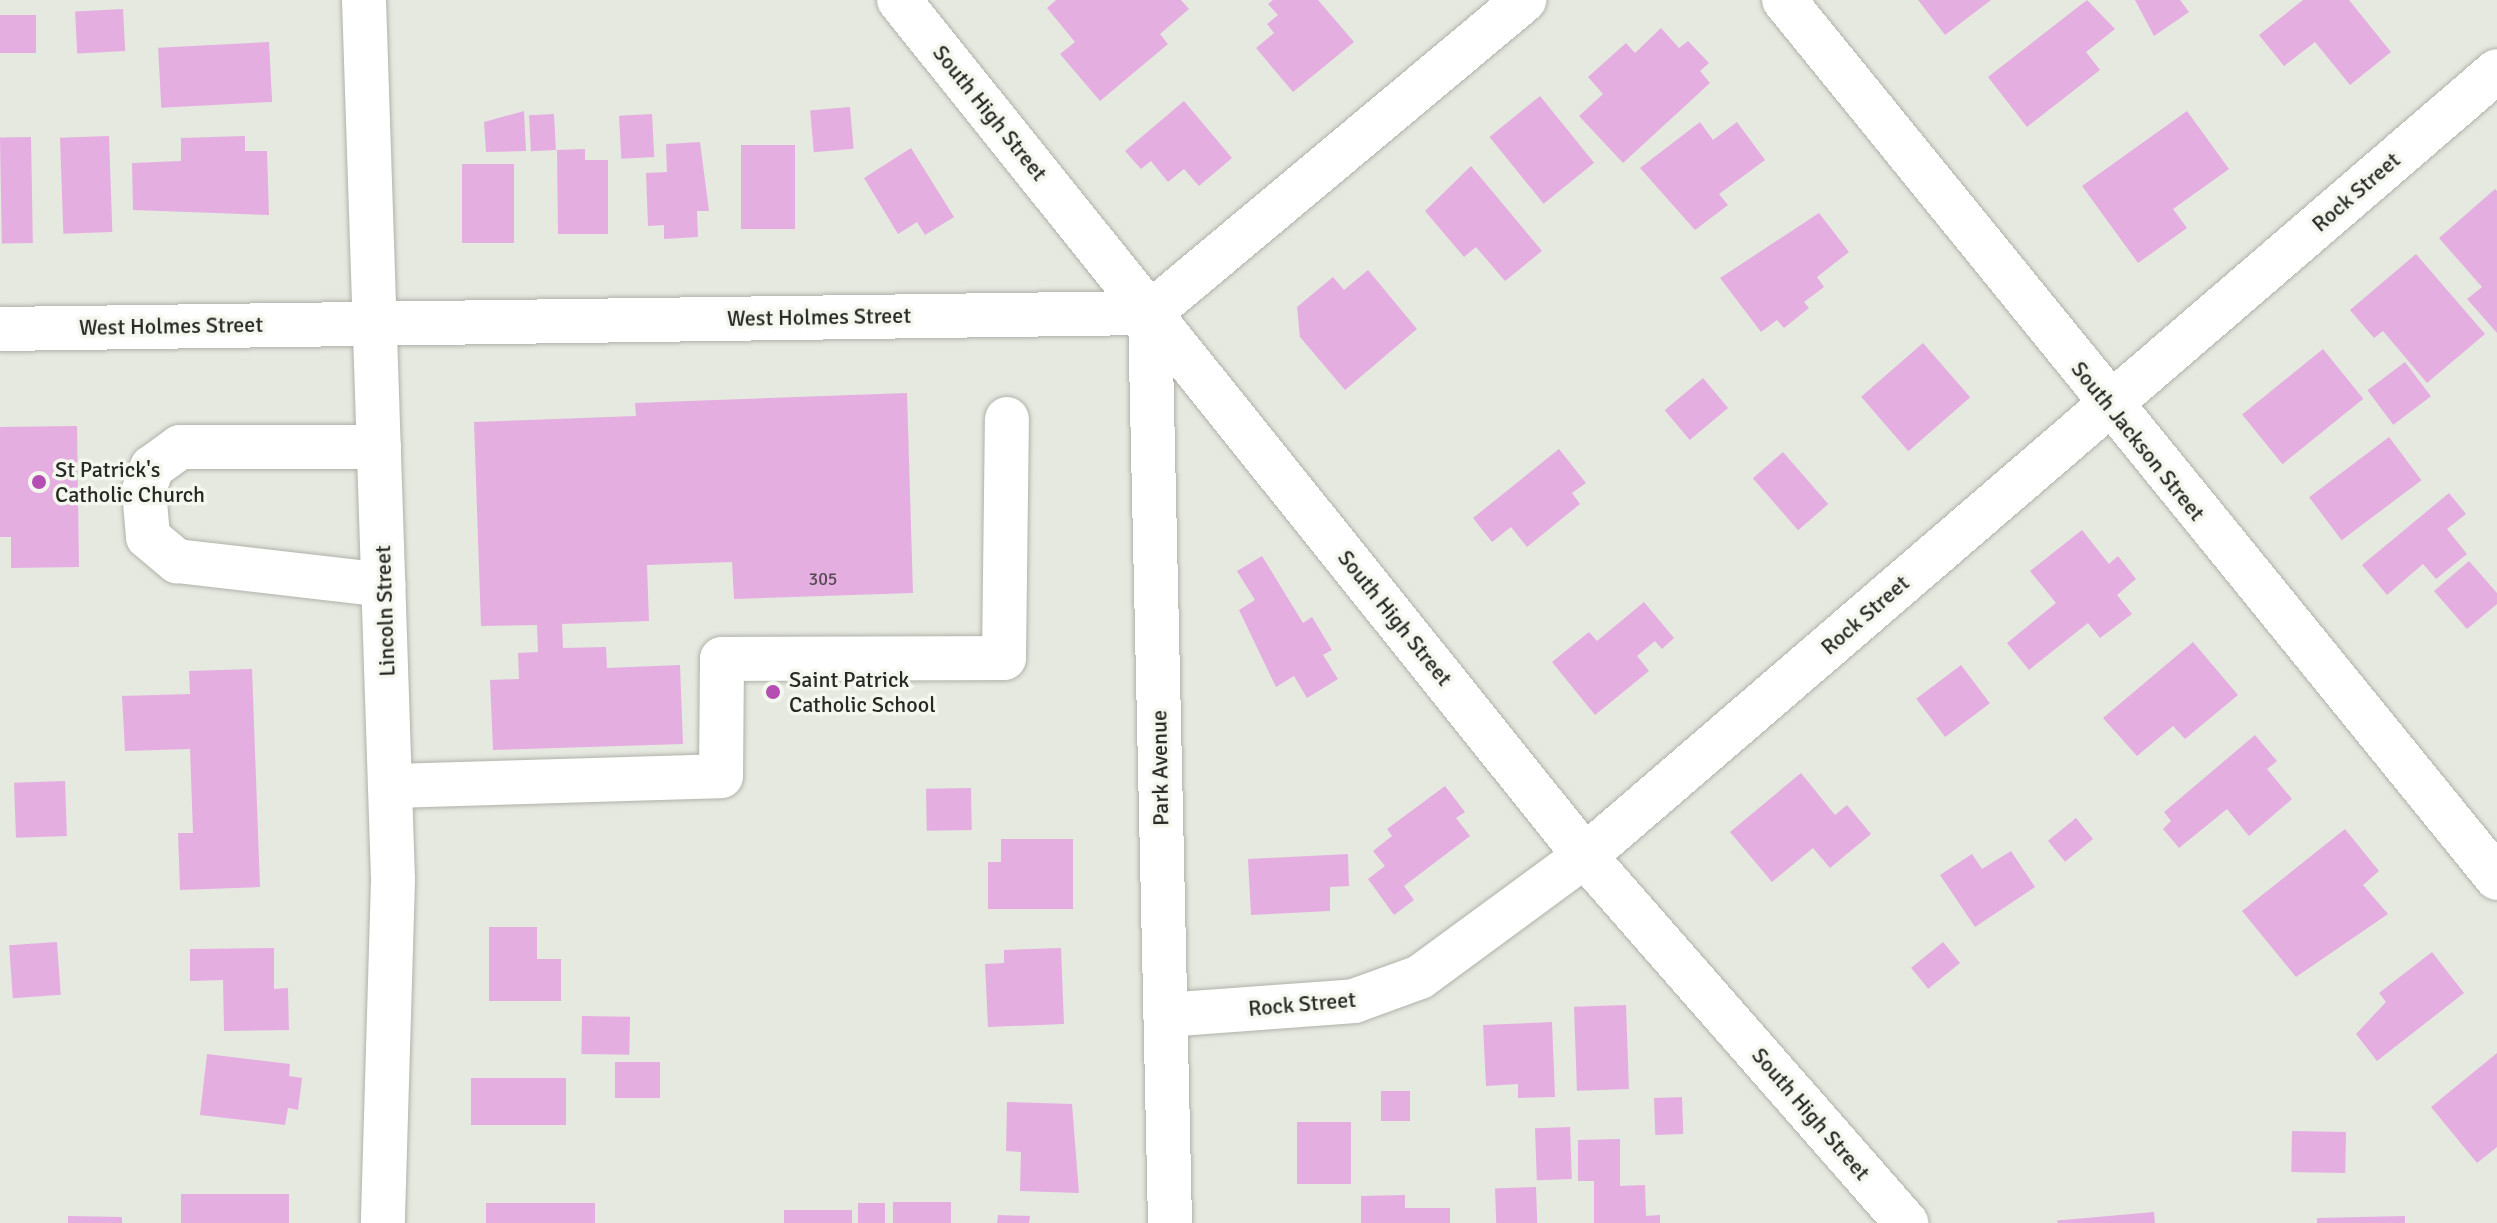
<!DOCTYPE html>
<style>
body{margin:0}
#map{position:relative;width:2497px;height:1223px;overflow:hidden;background:#e6e9e0;font-family:Signika,sans-serif}
div>[style]{position:absolute}
.building>*{inset:0;background:#e4aee1;transform-origin:0 0}
.roads{filter:drop-shadow(0 0 2px #afb2a9) drop-shadow(0 0 2px #afb2a9)}
.minor>*{height:44px;margin:-22px;padding:0 22px;transform-origin:22px;border-radius:22px;background:#fff}
.dots>*{width:22px;height:22px;translate:-50% -50%;box-sizing:border-box;border:4px solid #f4f7ed;border-radius:50%}
span{translate:-50% -50%;white-space:nowrap;text-align:center;line-height:1.15;-webkit-text-stroke:7px #f4f7ed;paint-order:stroke}
.number-label{font-size:18px;color:#574a54}
.number-label span{-webkit-text-stroke-width:0}
.street-label{font-size:22px;color:#282925}
.poi-label{font-size:22px;color:#282925}
.left{translate:0 -50%;text-align:left}
</style>
<div id="map">
<div class="building">
<div style="clip-path:polygon(1056px 0,1181px 0,1189px 9px,1160px 34px,1168px 44px,1100px 101px,1060px 54px,1075px 42px,1047px 8px)"></div>
<div style="clip-path:polygon(1273px 0,1318px 0,1354px 42px,1293px 92px,1256px 48px,1274px 33px,1267px 24px,1278px 15px,1268px 4px)"></div>
<div style="clip-path:polygon(1918px 0,1991px 0,1945px 35px)"></div>
<div style="clip-path:polygon(2087px 0,2115px 29px,2086px 52px,2100px 70px,2027px 127px,1988px 77px)"></div>
<div style="clip-path:polygon(2135px 0,2180px 0,2189px 12px,2154px 36px)"></div>
<div style="clip-path:polygon(2303px 0,2349px 0,2391px 52px,2350px 85px,2315px 42px,2284px 66px,2259px 35px)"></div>
<div style="left:123px;top:9px;width:42px;height:48px;rotate:87deg"></div>
<div style="left:0;top:15px;width:36px;height:38px"></div>
<div style="clip-path:polygon(1661px 28px,1679px 48px,1688px 41px,1709px 63px,1700px 71px,1710px 83px,1623px 163px,1579px 116px,1603px 94px,1588px 77px,1626px 43px,1635px 53px)"></div>
<div style="left:269px;top:42px;width:60px;height:111px;rotate:87deg"></div>
<div style="left:1540px;top:96px;width:86px;height:65px;rotate:51deg"></div>
<div style="clip-path:polygon(1184px 101px,1232px 158px,1199px 186px,1184px 169px,1168px 182px,1151px 161px,1141px 169px,1125px 151px)"></div>
<div style="left:850px;top:107px;width:42px;height:40px;rotate:85deg"></div>
<div style="clip-path:polygon(524px 111px,526px 151px,486px 152px,484px 122px)"></div>
<div style="clip-path:polygon(2187px 111px,2229px 169px,2173px 209px,2187px 228px,2138px 263px,2082px 186px)"></div>
<div style="left:554px;top:114px;width:36px;height:25px;rotate:87deg"></div>
<div style="left:652px;top:114px;width:43px;height:33px;rotate:87deg"></div>
<div style="clip-path:polygon(1700px 122px,1713px 140px,1737px 122px,1765px 160px,1719px 194px,1728px 205px,1695px 230px,1640px 168px)"></div>
<div style="left:109px;top:136px;width:96px;height:49px;rotate:88deg"></div>
<div style="clip-path:polygon(245px 136px,245px 151px,267px 151px,269px 215px,133px 210px,132px 163px,181px 161px,181px 138px)"></div>
<div style="left:31px;top:137px;width:106px;height:31px;rotate:89deg"></div>
<div style="clip-path:polygon(700px 142px,709px 211px,697px 211px,698px 237px,664px 239px,664px 225px,648px 226px,646px 173px,667px 172px,666px 144px)"></div>
<div style="left:741px;top:145px;width:54px;height:84px"></div>
<div style="clip-path:polygon(911px 148px,954px 217px,925px 235px,917px 222px,898px 234px,864px 178px)"></div>
<div style="clip-path:polygon(585px 149px,585px 160px,608px 160px,608px 234px,558px 234px,557px 150px)"></div>
<div style="left:462px;top:164px;width:52px;height:79px"></div>
<div style="clip-path:polygon(1471px 166px,1542px 251px,1505px 281px,1476px 247px,1464px 257px,1425px 211px)"></div>
<div style="clip-path:polygon(2495px 189px,2497px 191px,2497px 333px,2467px 299px,2482px 287px,2439px 238px)"></div>
<div style="clip-path:polygon(1819px 213px,1849px 252px,1817px 277px,1824px 287px,1804px 302px,1809px 308px,1784px 328px,1777px 320px,1761px 332px,1720px 278px)"></div>
<div style="clip-path:polygon(2416px 254px,2485px 334px,2427px 383px,2383px 331px,2374px 338px,2350px 310px)"></div>
<div style="clip-path:polygon(1368px 270px,1417px 329px,1345px 390px,1300px 337px,1297px 307px,1333px 277px,1344px 290px)"></div>
<div style="left:1923px;top:343px;width:72px;height:82px;rotate:49deg"></div>
<div style="left:2323px;top:349px;width:64px;height:104px;rotate:51deg"></div>
<div style="left:2405px;top:362px;width:43px;height:47px;rotate:53deg"></div>
<div style="left:1703px;top:378px;width:39px;height:50px;rotate:50deg"></div>
<div style="clip-path:polygon(907px 393px,913px 593px,734px 599px,732px 562px,647px 565px,649px 621px,562px 624px,563px 648px,606px 647px,607px 668px,680px 665px,683px 744px,493px 750px,490px 680px,519px 679px,518px 653px,538px 652px,537px 625px,481px 626px,474px 422px,636px 416px,635px 403px)"></div>
<div style="clip-path:polygon(77px 426px,79px 567px,11px 568px,11px 537px,0 537px,0 427px)"></div>
<div style="left:2389px;top:437px;width:54px;height:100px;rotate:53deg"></div>
<div style="clip-path:polygon(1559px 449px,1586px 483px,1572px 493px,1580px 504px,1527px 547px,1511px 527px,1492px 542px,1473px 518px)"></div>
<div style="left:1783px;top:452px;width:69px;height:40px;rotate:49deg"></div>
<div style="clip-path:polygon(2449px 493px,2466px 514px,2447px 529px,2467px 554px,2436px 579px,2423px 564px,2387px 595px,2362px 565px)"></div>
<div style="clip-path:polygon(2082px 530px,2109px 564px,2118px 556px,2136px 579px,2117px 595px,2132px 614px,2100px 638px,2088px 623px,2029px 670px,2007px 643px,2056px 603px,2030px 571px)"></div>
<div style="clip-path:polygon(1262px 556px,1303px 623px,1312px 617px,1332px 650px,1323px 655px,1338px 679px,1307px 698px,1294px 676px,1276px 687px,1239px 610px,1255px 600px,1237px 571px)"></div>
<div style="clip-path:polygon(2469px 561px,2497px 593px,2497px 604px,2467px 629px,2434px 591px)"></div>
<div style="clip-path:polygon(1644px 602px,1674px 638px,1662px 649px,1655px 641px,1637px 656px,1649px 671px,1595px 715px,1552px 662px,1589px 632px,1597px 641px)"></div>
<div style="clip-path:polygon(2193px 642px,2238px 695px,2185px 739px,2173px 726px,2137px 756px,2103px 718px)"></div>
<div style="left:1961px;top:665px;width:48px;height:56px;rotate:53deg"></div>
<div style="clip-path:polygon(252px 669px,260px 887px,180px 890px,178px 833px,193px 833px,190px 749px,125px 751px,122px 696px,190px 694px,189px 671px)"></div>
<div style="clip-path:polygon(2255px 735px,2277px 761px,2267px 769px,2292px 799px,2249px 836px,2227px 809px,2179px 848px,2163px 829px,2171px 821px,2164px 812px)"></div>
<div style="clip-path:polygon(1801px 773px,1835px 815px,1847px 805px,1871px 834px,1830px 868px,1813px 848px,1772px 882px,1730px 832px)"></div>
<div style="left:65px;top:781px;width:55px;height:51px;rotate:88deg"></div>
<div style="clip-path:polygon(1445px 786px,1465px 812px,1456px 818px,1470px 836px,1404px 886px,1414px 900px,1394px 915px,1368px 879px,1385px 866px,1373px 851px,1392px 836px,1387px 829px)"></div>
<div style="left:971px;top:788px;width:42px;height:45px;rotate:89deg"></div>
<div style="left:2076px;top:818px;width:27px;height:36px;rotate:51deg"></div>
<div style="clip-path:polygon(2345px 829px,2379px 871px,2363px 885px,2388px 914px,2296px 977px,2242px 911px)"></div>
<div style="clip-path:polygon(1001px 839px,1073px 839px,1073px 909px,988px 909px,988px 862px,1001px 862px)"></div>
<div style="clip-path:polygon(2011px 851px,2035px 887px,1975px 927px,1940px 875px,1972px 854px,1982px 869px)"></div>
<div style="clip-path:polygon(1348px 854px,1349px 886px,1330px 887px,1330px 911px,1251px 915px,1248px 859px)"></div>
<div style="clip-path:polygon(489px 927px,537px 927px,537px 959px,561px 959px,561px 1001px,489px 1001px)"></div>
<div style="left:57px;top:942px;width:53px;height:48px;rotate:86deg"></div>
<div style="left:1943px;top:942px;width:27px;height:41px;rotate:51deg"></div>
<div style="clip-path:polygon(274px 948px,274px 989px,288px 988px,289px 1030px,224px 1031px,223px 980px,190px 981px,190px 949px)"></div>
<div style="clip-path:polygon(1061px 948px,1064px 1024px,988px 1027px,985px 964px,1004px 963px,1004px 950px)"></div>
<div style="clip-path:polygon(2432px 952px,2464px 993px,2377px 1061px,2356px 1034px,2386px 1002px,2379px 993px)"></div>
<div style="left:1626px;top:1005px;width:84px;height:52px;rotate:88deg"></div>
<div style="left:582px;top:1016px;width:48px;height:38px;rotate:1deg"></div>
<div style="clip-path:polygon(1552px 1022px,1555px 1097px,1518px 1098px,1518px 1084px,1486px 1086px,1483px 1025px)"></div>
<div style="clip-path:polygon(2497px 1053px,2497px 1147px,2477px 1163px,2431px 1107px)"></div>
<div style="clip-path:polygon(207px 1054px,290px 1064px,289px 1076px,302px 1078px,298px 1110px,288px 1108px,285px 1125px,200px 1115px)"></div>
<div style="left:615px;top:1062px;width:45px;height:36px"></div>
<div style="left:471px;top:1078px;width:95px;height:47px"></div>
<div style="left:1381px;top:1091px;width:29px;height:30px"></div>
<div style="left:1682px;top:1097px;width:37px;height:28px;rotate:88deg"></div>
<div style="clip-path:polygon(1007px 1102px,1072px 1104px,1079px 1193px,1020px 1191px,1021px 1152px,1006px 1151px)"></div>
<div style="left:1297px;top:1122px;width:54px;height:62px"></div>
<div style="left:1570px;top:1127px;width:52px;height:35px;rotate:88deg"></div>
<div style="left:2292px;top:1131px;width:54px;height:41px;rotate:1deg"></div>
<div style="clip-path:polygon(1620px 1139px,1620px 1186px,1645px 1185px,1646px 1216px,1660px 1215px,1660px 1223px,1594px 1223px,1594px 1181px,1578px 1181px,1578px 1140px)"></div>
<div style="left:1536px;top:1187px;width:36px;height:41px;rotate:88deg"></div>
<div style="left:181px;top:1194px;width:108px;height:29px"></div>
<div style="clip-path:polygon(1405px 1195px,1405px 1208px,1450px 1208px,1450px 1223px,1361px 1223px,1361px 1196px)"></div>
<div style="left:951px;top:1202px;width:21px;height:58px;rotate:90deg"></div>
<div style="left:486px;top:1203px;width:109px;height:20px"></div>
<div style="left:885px;top:1203px;width:20px;height:27px;rotate:90deg"></div>
<div style="left:784px;top:1210px;width:68px;height:13px"></div>
<div style="left:2154px;top:1212px;width:11px;height:97px;rotate:85deg"></div>
<div style="clip-path:polygon(998px 1215px,1030px 1216px,1029px 1223px,997px 1223px)"></div>
<div style="clip-path:polygon(68px 1216px,122px 1217px,122px 1223px,68px 1223px)"></div>
<div style="clip-path:polygon(2405px 1216px,2405px 1223px,2317px 1223px,2317px 1218px)"></div>
</div>
<div class="roads">
<div class="minor">
<div style="left:364px;top:0;width:880px;rotate:88.11deg"></div>
<div style="left:393px;top:880px;width:343px;rotate:91.7deg"></div>
<div style="left:899px;top:0;width:1097px;rotate:51.29deg"></div>
<div style="left:1585px;top:856px;width:488px;rotate:48.8deg"></div>
<div style="left:1784px;top:0;width:1131px;rotate:50.92deg"></div>
<div style="left:1150px;top:313px;width:910px;rotate:88.74deg"></div>
<div style="left:0;top:329px;width:1150px;rotate:-0.8deg"></div>
<div style="left:1150px;top:313px;width:488px;rotate:-39.9deg"></div>
<div style="left:379px;top:447px;width:199px;rotate:180deg"></div>
<div style="left:180px;top:447px;width:34px;rotate:144deg"></div>
<div style="left:152px;top:467px;width:24px;rotate:109deg"></div>
<div style="left:144px;top:490px;width:47px;rotate:85.1deg"></div>
<div style="left:148px;top:537px;width:38px;rotate:40deg"></div>
<div style="left:177px;top:561px;width:208px;rotate:6.6deg"></div>
<div style="left:390px;top:786px;width:331px;rotate:-1.7deg"></div>
<div style="left:721px;top:776px;width:117px;rotate:-89.5deg"></div>
<div style="left:722px;top:659px;width:282px;rotate:-0.2deg"></div>
<div style="left:1004px;top:658px;width:239px;rotate:-89.3deg"></div>
<div style="left:1165px;top:1015px;width:190px;rotate:-4.2deg"></div>
<div style="left:1354px;top:1001px;width:70px;rotate:-20deg"></div>
<div style="left:1420px;top:977px;width:205px;rotate:-36.3deg"></div>
<div style="left:1585px;top:856px;width:1203px;rotate:-40.72deg"></div>
</div>
</div>
<div class="dots">
<div style="left:39px;top:482px;background:#b44eb3"></div>
<div style="left:773px;top:692px;background:#b44eb3"></div>
</div>
<div class="number-label">
<span style="left:823px;top:579px">305</span>
</div>
<div class="street-label">
<span style="left:990px;top:113px;rotate:51deg">South High Street</span>
<span style="left:2356px;top:192px;rotate:-41deg">Rock Street</span>
<span style="left:819px;top:317px;rotate:-1deg">West Holmes Street</span>
<span style="left:171px;top:326px;rotate:-1deg">West Holmes Street</span>
<span style="left:2138px;top:441px;rotate:51deg">South Jackson Street</span>
<span style="left:385px;top:611px;rotate:-92deg">Lincoln Street</span>
<span style="left:1865px;top:615px;rotate:-41deg">Rock Street</span>
<span style="left:1395px;top:618px;rotate:51deg">South High Street</span>
<span style="left:1160px;top:768px;rotate:-91deg">Park Avenue</span>
<span style="left:1302px;top:1004px;rotate:-5deg">Rock Street</span>
<span style="left:1811px;top:1114px;rotate:49deg">South High Street</span>
</div>
<div class="poi-label">
<span class="left" style="left:55px;top:482px">St Patrick's<br>Catholic Church</span>
<span class="left" style="left:789px;top:692px">Saint Patrick<br>Catholic School</span>
</div>
</div>
